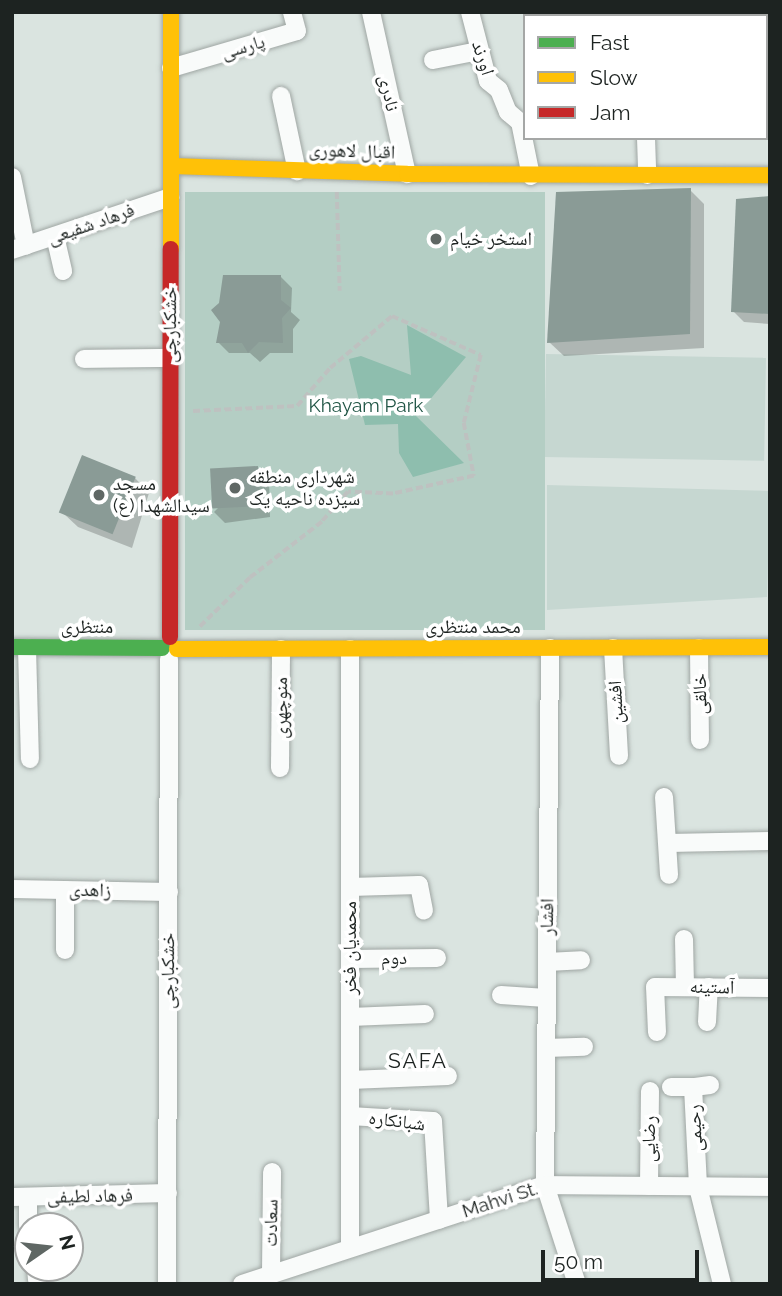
<!DOCTYPE html>
<meta charset="utf-8">
<style>
body{margin:0}
#map{position:relative;width:782px;height:1296px;overflow:hidden;background:#dae4e0;font-family:Raleway,"Noto Naskh Arabic",sans-serif}
div>[style]{position:absolute}
.built>*{inset:0;background:#c6d7d1;transform-origin:0 0}
.green>*{inset:0;background:#b4cec4;transform-origin:0 0}
.water>*{inset:0;background:#8ebeae}
.shadow>*{inset:0;background:#0003}
.building>*{inset:0;background:#8a9b96;transform-origin:0 0}
.path>*{height:3.5px;margin-top:-1.75px;transform-origin:0;background:repeating-linear-gradient(90deg,#bec1c0 0 7px,transparent 0 10.5px)}
.roads{filter:drop-shadow(0 0 2px #9fa6a3) drop-shadow(0 0 2px #9fa6a3)}
.street>*{height:18px;margin:-9px;padding:0 9px;transform-origin:9px;border-radius:9px;background:#f9fbfa}
.fast>*{height:16px;margin:-8px;padding:0 8px;transform-origin:8px;border-radius:8px;background:#4caf50}
.slow>*{height:16px;margin:-8px;padding:0 8px;transform-origin:8px;border-radius:8px;background:#ffc107}
.jam>*{height:16px;margin:-8px;padding:0 8px;transform-origin:8px;border-radius:8px;background:#c62828}
.dots>*{width:19px;height:19px;translate:-50% -50%;box-sizing:border-box;border:4px solid #fff;border-radius:50%}
span{translate:-50% -50%;white-space:nowrap;text-align:center;line-height:1.15;-webkit-text-stroke:7px #fff;paint-order:stroke}
.street-label{font-size:19px;color:#1d2321}
.poi-label{font-size:19px;color:#1d2321}
.left{translate:0 -50%;text-align:left}
.park-label{font-size:19px;color:#1f5444}
.neighbourhood-label{font-size:21px;color:#1d2321;letter-spacing:2px}
.frame{position:absolute;inset:0;border:14px solid #1d2321;pointer-events:none}
.legend{position:absolute;left:523px;top:14px;width:245px;height:126px;box-sizing:border-box;background:#fff;border:2px solid #a5a7a6;margin:0;padding:9px 12px;list-style:none;font-size:21px;color:#1d2321}
.legend li{display:flex;align-items:center;gap:14px;height:35px}
.legend b{width:35px;border:2px solid #a5a7a6}
.north{position:absolute;left:14px;top:1212px;width:70px;height:70px;box-sizing:border-box;background:#fff;border:2px solid #a5a7a6;border-radius:50%;rotate:76deg;font-size:19px;font-weight:700;line-height:28px;text-align:center;color:#1d2321}
.north::after{content:'';display:block;margin:auto;width:24px;height:32px;background:#5f6764;clip-path:polygon(50% 0,100% 100%,50% 72%,0 100%)}
.scale{position:absolute;left:541px;top:1250px;width:158px;height:32px;box-sizing:border-box;border:4px solid #1d2321;border-top:0;padding-left:9px;font-size:21px;line-height:24px;white-space:nowrap;color:#1d2321;-webkit-text-stroke:5px #fff;paint-order:stroke}
</style>
<div id="map">
<div class="built">
<div style="left:546px;top:354px;width:220px;height:103px;rotate:1deg"></div>
<div style="clip-path:polygon(547px 485px,770px 491px,767px 597px,547px 610px)"></div>
</div>
<div class="green">
<div style="left:545px;top:192px;width:438px;height:360px;rotate:90deg"></div>
</div>
<div class="water">
<div style="clip-path:polygon(407px 325px,466px 357px,416px 416px,464px 463px,413px 477px,399px 453px,398px 424px,365px 425px,349px 359px,361px 356px,411px 375px)"></div>
</div>
<div class="shadow">
<div style="clip-path:polygon(690px 190px,704px 204px,704px 348px,564px 356px,549px 342px)"></div>
<div style="clip-path:polygon(770px 198px,770px 324px,744px 322px,733px 311px)"></div>
<div style="clip-path:polygon(281px 277px,292px 288px,291px 312px,300px 320px,293px 329px,293px 353px,270px 353px,260px 362px,250px 353px,229px 353px,218px 342px)"></div>
<div style="clip-path:polygon(258px 468px,269px 479px,270px 517px,225px 523px,214px 512px)"></div>
<div style="clip-path:polygon(135px 478px,149px 493px,132px 548px,78px 527px,63px 513px)"></div>
</div>
<div class="building">
<div style="clip-path:polygon(691px 188px,690px 334px,547px 343px,556px 192px)"></div>
<div style="clip-path:polygon(770px 196px,770px 314px,731px 312px,736px 199px)"></div>
<div style="clip-path:polygon(223px 275px,281px 275px,281px 300px,291px 308px,282px 318px,283px 343px,259px 342px,248px 353px,242px 343px,216px 343px,220px 322px,211px 310px,219px 303px)"></div>
<div style="left:82px;top:455px;width:58px;height:62px;rotate:22deg"></div>
<div style="left:258px;top:466px;width:40px;height:48px;rotate:87deg"></div>
</div>
<div class="path">
<div style="left:337px;top:192px;width:99px;rotate:88.3deg"></div>
<div style="left:193px;top:411px;width:104px;rotate:-2.8deg"></div>
<div style="left:297px;top:406px;width:50px;rotate:-49deg"></div>
<div style="left:330px;top:368px;width:81px;rotate:-40deg"></div>
<div style="left:392px;top:316px;width:97px;rotate:23.7deg"></div>
<div style="left:481px;top:355px;width:70px;rotate:104deg"></div>
<div style="left:464px;top:423px;width:54px;rotate:79.3deg"></div>
<div style="left:474px;top:476px;width:83px;rotate:167.5deg"></div>
<div style="left:393px;top:494px;width:45px;rotate:-177.5deg"></div>
<div style="left:348px;top:492px;width:40px;rotate:131deg"></div>
<div style="left:322px;top:522px;width:91px;rotate:142.1deg"></div>
<div style="left:250px;top:578px;width:70px;rotate:135.6deg"></div>
</div>
<div class="roads">
<div class="street">
<div style="left:371px;top:12px;width:166px;rotate:77.5deg"></div>
<div style="left:470px;top:12px;width:71px;rotate:75.4deg"></div>
<div style="left:488px;top:81px;width:14px;rotate:39deg"></div>
<div style="left:499px;top:90px;width:24px;rotate:68deg"></div>
<div style="left:508px;top:112px;width:16px;rotate:40deg"></div>
<div style="left:520px;top:122px;width:55px;rotate:78.5deg"></div>
<div style="left:613px;top:12px;width:4px;rotate:76deg"></div>
<div style="left:433px;top:60px;width:47px;rotate:-11.1deg"></div>
<div style="left:171px;top:68px;width:131px;rotate:-16.4deg"></div>
<div style="left:297px;top:31px;width:20px;rotate:-105deg"></div>
<div style="left:281px;top:96px;width:77px;rotate:78deg"></div>
<div style="left:646px;top:138px;width:37px;rotate:88deg"></div>
<div style="left:12px;top:177px;width:70px;rotate:78.5deg"></div>
<div style="left:55px;top:236px;width:36px;rotate:77deg"></div>
<div style="left:12px;top:250px;width:167px;rotate:-18.5deg"></div>
<div style="left:84px;top:359px;width:86px;rotate:-0.7deg"></div>
<div style="left:27px;top:648px;width:111px;rotate:88.5deg"></div>
<div style="left:550px;top:648px;width:537px;rotate:90.53deg"></div>
<div style="left:545px;top:1185px;width:104px;rotate:72.1deg"></div>
<div style="left:613px;top:648px;width:108px;rotate:86.8deg"></div>
<div style="left:699px;top:648px;width:92px;rotate:89.4deg"></div>
<div style="left:350px;top:649px;width:599px;rotate:90deg"></div>
<div style="left:280px;top:768px;width:119px;rotate:-89.5deg"></div>
<div style="left:664px;top:797px;width:78px;rotate:86.3deg"></div>
<div style="left:668px;top:843px;width:102px;rotate:-1.1deg"></div>
<div style="left:350px;top:887px;width:69px;rotate:-1.7deg"></div>
<div style="left:419px;top:885px;width:26px;rotate:79deg"></div>
<div style="left:12px;top:889px;width:157px;rotate:1.1deg"></div>
<div style="left:65px;top:890px;width:60px;rotate:90deg"></div>
<div style="left:684px;top:939px;width:48px;rotate:88.8deg"></div>
<div style="left:350px;top:959px;width:87px;rotate:-0.7deg"></div>
<div style="left:547px;top:962px;width:34px;rotate:-3deg"></div>
<div style="left:501px;top:995px;width:45px;rotate:3.8deg"></div>
<div style="left:350px;top:1017px;width:75px;rotate:-2.3deg"></div>
<div style="left:707px;top:1022px;width:35px;rotate:-87deg"></div>
<div style="left:657px;top:1032px;width:45px;rotate:-92.5deg"></div>
<div style="left:655px;top:987px;width:115px;rotate:0.5deg"></div>
<div style="left:546px;top:1048px;width:38px;rotate:-2deg"></div>
<div style="left:350px;top:1080px;width:98px;rotate:-2.3deg"></div>
<div style="left:710px;top:1085px;width:17px;rotate:173deg"></div>
<div style="left:693px;top:1087px;width:100px;rotate:87.1deg"></div>
<div style="left:698px;top:1187px;width:100px;rotate:76.1deg"></div>
<div style="left:671px;top:1087px;width:22px"></div>
<div style="left:350px;top:1116px;width:83px;rotate:3.4deg"></div>
<div style="left:433px;top:1121px;width:99px;rotate:86.5deg"></div>
<div style="left:649px;top:1186px;width:95px;rotate:-89.4deg"></div>
<div style="left:12px;top:1197px;width:156px;rotate:-1.5deg"></div>
<div style="left:28px;top:1226px;width:29px;rotate:-90deg"></div>
<div style="left:36px;top:1268px;width:12px;rotate:85deg"></div>
<div style="left:271px;top:1274px;width:102px;rotate:-89.4deg"></div>
<div style="left:167px;top:1284px;width:625px;rotate:-89.82deg"></div>
<div style="left:242px;top:1284px;width:319px;rotate:-18.1deg"></div>
<div style="left:545px;top:1185px;width:225px;rotate:0.5deg"></div>
</div>
<div class="fast">
<div style="left:12px;top:647px;width:150px;rotate:0.4deg"></div>
</div>
<div class="slow">
<div style="left:172px;top:166px;width:235px;rotate:1.9deg"></div>
<div style="left:407px;top:174px;width:363px;rotate:0.2deg"></div>
<div style="left:171px;top:249px;width:237px;rotate:-90deg"></div>
<div style="left:177px;top:649px;width:593px;rotate:-0.19deg"></div>
</div>
<div class="jam">
<div style="left:170px;top:637px;width:388px;rotate:-89.9deg"></div>
</div>
</div>
<div class="dots">
<div style="left:436px;top:239px;background:#5f6764"></div>
<div style="left:235px;top:488px;background:#5f6764"></div>
<div style="left:99px;top:495px;background:#5f6764"></div>
</div>
<div class="street-label">
<span style="left:243px;top:47px;rotate:-16deg">پارسی</span>
<span style="left:483px;top:58px;rotate:72deg">اورند</span>
<span style="left:389px;top:93px;rotate:78deg">نادری</span>
<span style="left:352px;top:151px;rotate:2deg">اقبال لاهوری</span>
<span style="left:91px;top:224px;rotate:-19deg">فرهاد شفیعی</span>
<span style="left:170px;top:325px;rotate:-90deg">خشکبارچی</span>
<span style="left:87px;top:627px">منتظری</span>
<span style="left:473px;top:627px">محمد منتظری</span>
<span style="left:700px;top:694px;rotate:-91deg">خالقی</span>
<span style="left:616px;top:702px;rotate:-93deg">افشین</span>
<span style="left:281px;top:708px;rotate:-90deg">منوچهری</span>
<span style="left:90px;top:890px;rotate:1deg">زاهدی</span>
<span style="left:547px;top:917px;rotate:-89deg">افشار</span>
<span style="left:350px;top:948px;rotate:-90deg">محمدیان فخر</span>
<span style="left:394px;top:958px">دوم</span>
<span style="left:168px;top:971px;rotate:-90deg">خشکبارچی</span>
<span style="left:712px;top:987px;rotate:1deg">آستینه</span>
<span style="left:397px;top:1121px;rotate:7deg">شبانکاره</span>
<span style="left:695px;top:1128px;rotate:-93deg">رحیمی</span>
<span style="left:649px;top:1139px;rotate:-90deg">رضایی</span>
<span style="left:90px;top:1196px;rotate:-1deg">فرهاد لطیفی</span>
<span style="left:500px;top:1200px;rotate:-18deg">Mahvi St.</span>
<span style="left:271px;top:1223px;rotate:-89deg">سعادت</span>
</div>
<div class="poi-label">
<span class="left" style="left:450px;top:239px">استخر خیام</span>
<span class="left" style="left:249px;top:488px">شهرداری منطقه<br>سیزده ناحیه یک</span>
<span class="left" style="left:113px;top:495px">مسجد<br>سیدالشهدا (ع)</span>
</div>
<div class="park-label">
<span style="left:366px;top:406px">Khayam Park</span>
</div>
<div class="neighbourhood-label">
<span style="left:418px;top:1061px">SAFA</span>
</div>
<div class="frame"></div>
<ul class="legend">
<li><b style="height:9px;background:#4caf50"></b>Fast</li>
<li><b style="height:9px;background:#ffc107"></b>Slow</li>
<li><b style="height:9px;background:#c62828"></b>Jam</li>
</ul>
<div class="north">N</div>
<div class="scale">50 m</div>
</div>
